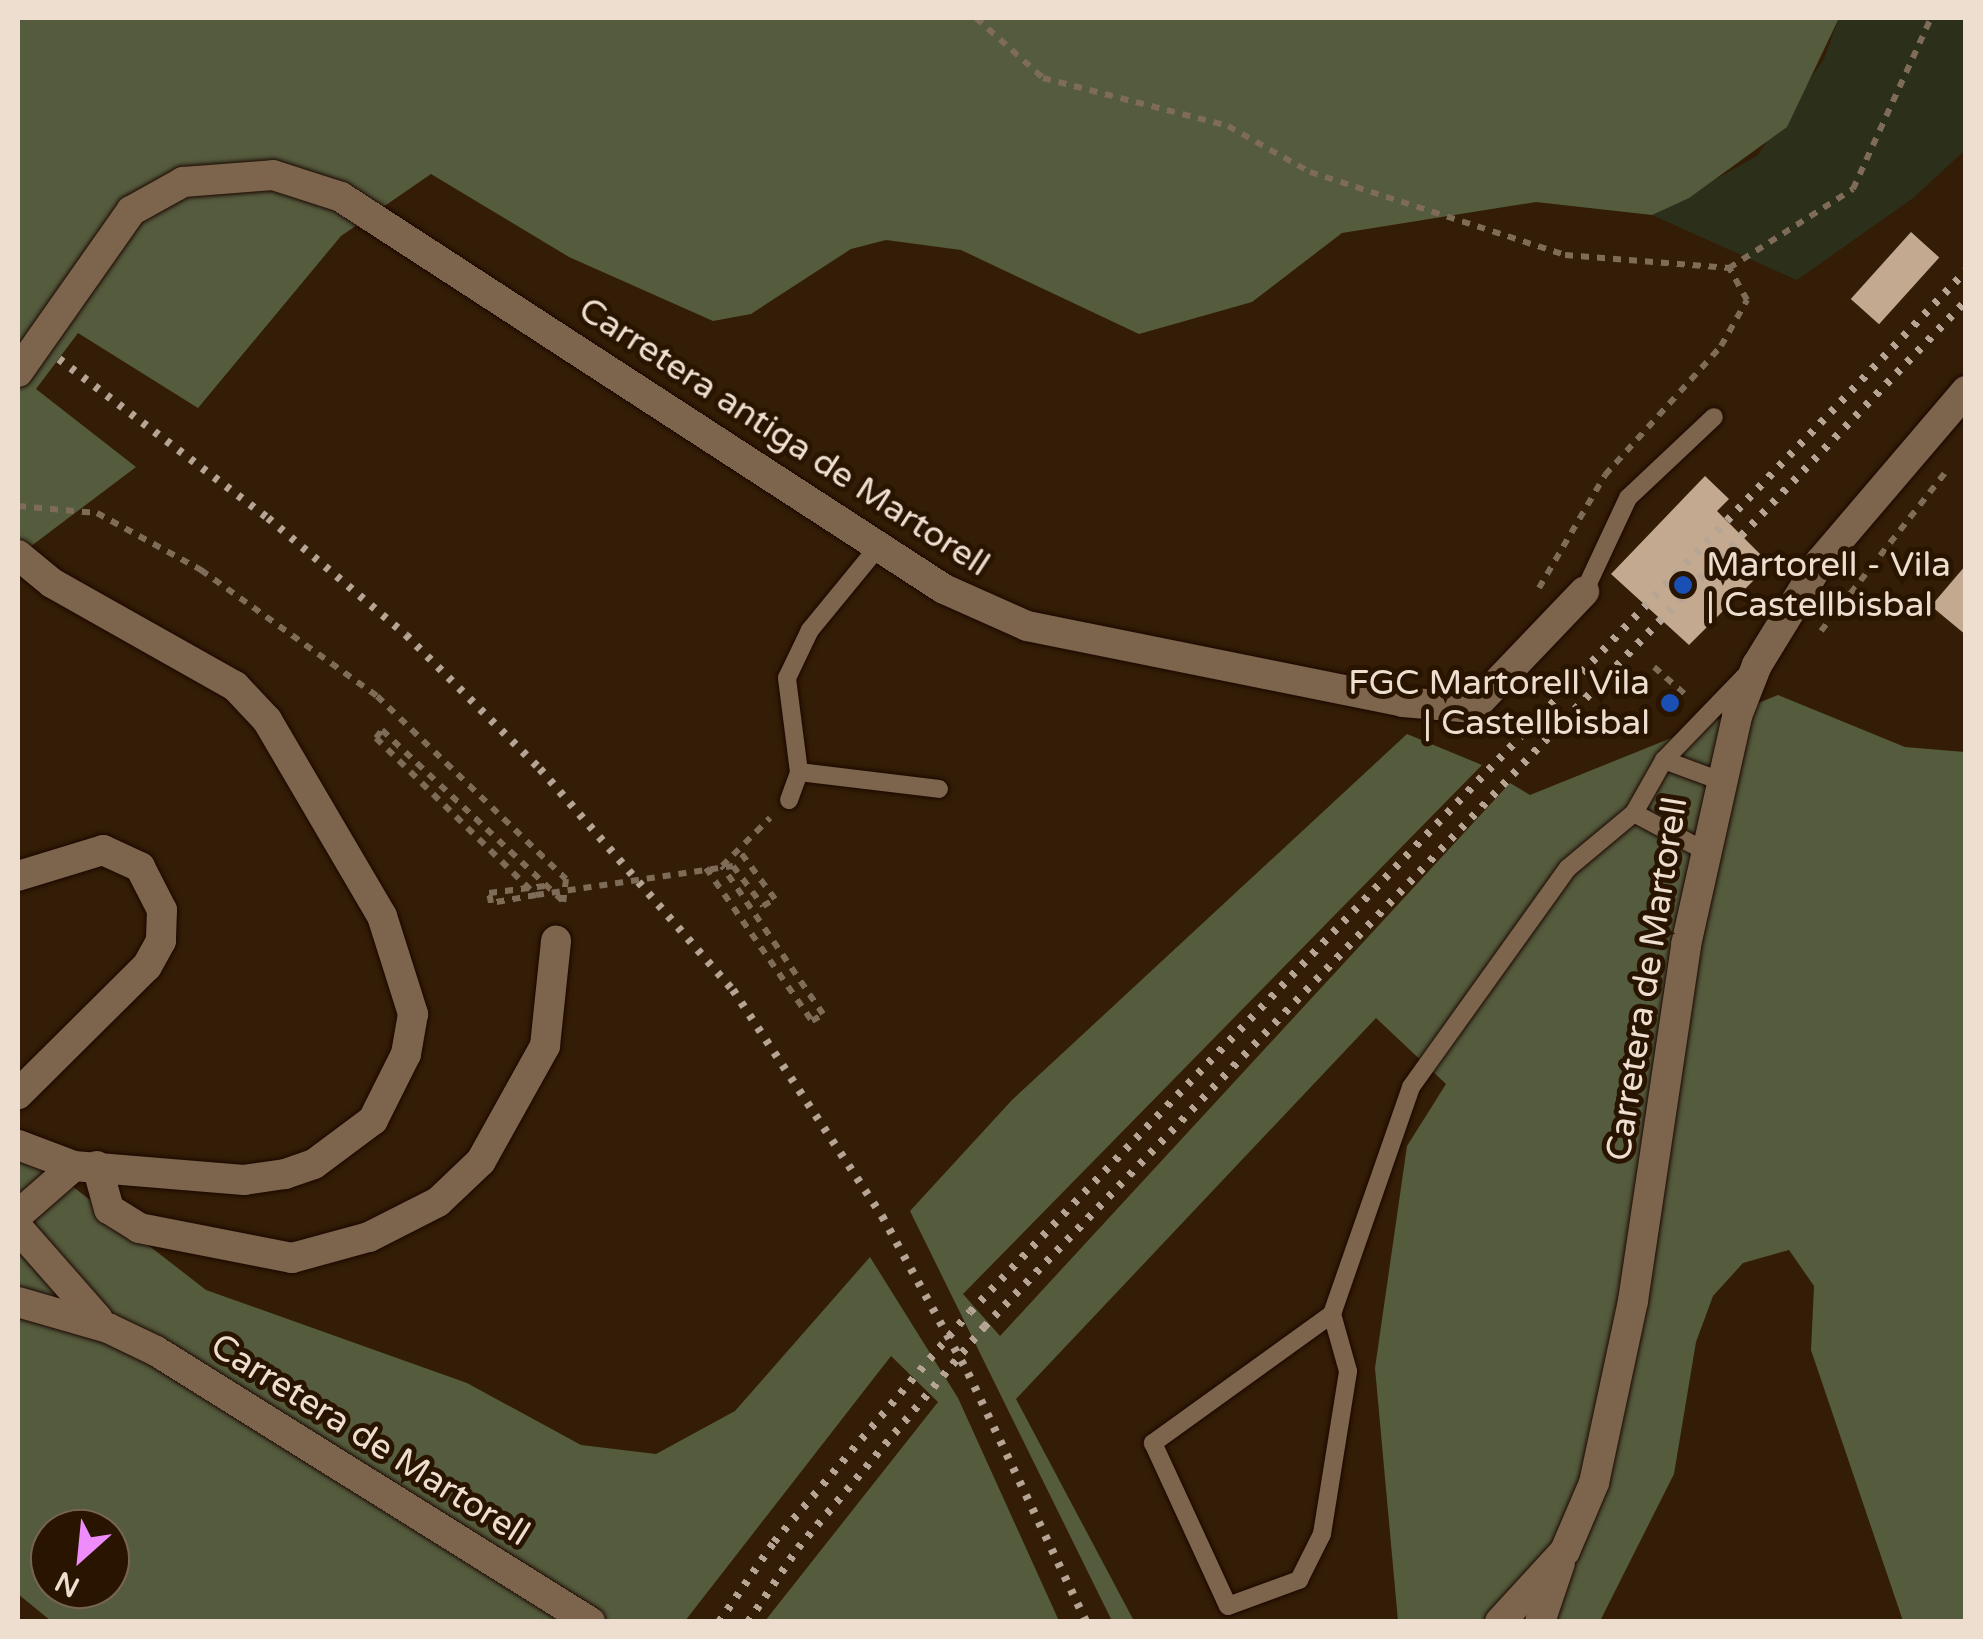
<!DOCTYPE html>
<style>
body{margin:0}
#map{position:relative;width:1983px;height:1639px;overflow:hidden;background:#331d06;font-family:"Varela Round",sans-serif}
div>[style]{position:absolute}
.green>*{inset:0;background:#2c301b}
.forest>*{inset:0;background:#555b3d}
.building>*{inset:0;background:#c3a990;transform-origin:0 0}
.path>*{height:6px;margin-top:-3px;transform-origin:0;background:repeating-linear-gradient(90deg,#7e6b58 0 8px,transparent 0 16px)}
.roads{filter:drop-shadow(0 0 2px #1a0700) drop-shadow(0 0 2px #1a0700)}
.service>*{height:18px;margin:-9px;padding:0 9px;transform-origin:9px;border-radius:9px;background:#7d644c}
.minor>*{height:30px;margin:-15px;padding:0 15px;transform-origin:15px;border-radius:15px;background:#7d644c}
.tertiary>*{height:30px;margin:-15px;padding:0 15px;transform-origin:15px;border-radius:15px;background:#7d644c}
.secondary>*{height:30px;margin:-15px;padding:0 15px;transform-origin:15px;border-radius:15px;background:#7d644c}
.rail>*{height:8px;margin-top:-4px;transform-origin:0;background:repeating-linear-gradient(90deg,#b6a595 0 5px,transparent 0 15px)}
.path-bridge>*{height:6px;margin-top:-3px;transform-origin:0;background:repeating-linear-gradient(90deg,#7e6b58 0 8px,transparent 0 16px)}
.dots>*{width:28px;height:28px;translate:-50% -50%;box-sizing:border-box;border:5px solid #291400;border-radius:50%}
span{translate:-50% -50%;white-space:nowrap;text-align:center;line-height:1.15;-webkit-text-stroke:10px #291400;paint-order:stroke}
.street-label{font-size:35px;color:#edded0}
.poi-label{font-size:35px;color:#edded0}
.left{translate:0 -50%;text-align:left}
.right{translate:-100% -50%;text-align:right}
.frame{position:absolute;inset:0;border:20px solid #edded0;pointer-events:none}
.north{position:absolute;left:30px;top:1509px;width:100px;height:100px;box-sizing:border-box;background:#291400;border:2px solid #776553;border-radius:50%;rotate:207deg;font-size:28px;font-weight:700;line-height:40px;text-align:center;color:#edded0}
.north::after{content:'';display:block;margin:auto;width:35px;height:45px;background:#ed8cfa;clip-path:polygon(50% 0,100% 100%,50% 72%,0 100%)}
</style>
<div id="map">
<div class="green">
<div style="clip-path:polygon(1839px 18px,1965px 18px,1965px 150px,1913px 198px,1797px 280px,1652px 215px,1757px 156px,1824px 59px)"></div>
</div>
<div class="forest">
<div style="clip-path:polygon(18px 18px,1839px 18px,1787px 127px,1689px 198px,1652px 215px,1536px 202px,1342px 233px,1252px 302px,1139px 334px,961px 250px,886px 240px,851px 249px,751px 314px,713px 321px,569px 257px,431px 174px,341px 236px,198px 408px,78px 333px,36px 389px,136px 467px,18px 556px)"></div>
<div style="clip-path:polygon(1778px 695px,1905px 747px,1965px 752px,1965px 1621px,1903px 1621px,1811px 1350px,1814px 1286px,1789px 1250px,1743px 1263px,1713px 1296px,1696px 1342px,1674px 1474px,1600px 1621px,1398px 1621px,1375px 1368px,1407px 1146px,1446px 1084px,1376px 1018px,1016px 1399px,1134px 1621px,1112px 1621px,910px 1211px,1012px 1100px,1407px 734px,1482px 765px,963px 1294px,1000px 1336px,1510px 783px,1530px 795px)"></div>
<div style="clip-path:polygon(evenodd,18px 1144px,206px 1290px,467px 1383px,581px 1445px,656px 1454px,735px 1411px,870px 1257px,958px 1398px,1059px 1621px,765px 1621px,938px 1402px,891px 1356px,685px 1621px,51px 1621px,18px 1594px,18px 1144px,50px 1529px,110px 1529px,110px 1589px,50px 1589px,50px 1529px)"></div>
</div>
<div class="building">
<div style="left:1911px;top:232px;width:38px;height:90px;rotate:42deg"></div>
<div style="clip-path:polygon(1705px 476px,1729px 499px,1717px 511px,1770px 564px,1689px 645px,1611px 574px)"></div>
<div style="clip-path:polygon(1966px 565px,1966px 635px,1931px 606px)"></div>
</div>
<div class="path">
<div style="left:976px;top:18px;width:90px;rotate:41.8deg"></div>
<div style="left:1043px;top:78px;width:191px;rotate:14.5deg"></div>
<div style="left:1228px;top:126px;width:94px;rotate:29.3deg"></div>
<div style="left:1310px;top:172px;width:268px;rotate:18deg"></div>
<div style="left:1565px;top:255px;width:165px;rotate:4.5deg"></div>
<div style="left:1729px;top:268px;width:147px;rotate:-32.5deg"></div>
<div style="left:1853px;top:189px;width:188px;rotate:-65.5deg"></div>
<div style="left:18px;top:506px;width:79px;rotate:5.1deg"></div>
<div style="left:97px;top:513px;width:119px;rotate:28.7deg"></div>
<div style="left:201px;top:570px;width:216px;rotate:35.6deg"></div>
<div style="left:377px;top:696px;width:263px;rotate:44.1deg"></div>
<div style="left:566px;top:879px;width:23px;rotate:97deg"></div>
<div style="left:1539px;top:588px;width:131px;rotate:-59.7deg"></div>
<div style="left:1605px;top:475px;width:173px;rotate:-48deg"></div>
<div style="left:1721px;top:346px;width:53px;rotate:-60.5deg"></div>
<div style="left:1747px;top:300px;width:37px;rotate:-119deg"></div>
<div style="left:1821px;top:631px;width:207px;rotate:-51.9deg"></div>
<div style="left:1654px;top:667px;width:45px;rotate:41.4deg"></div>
<div style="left:1964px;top:727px;width:2px;rotate:-27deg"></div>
<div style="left:376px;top:738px;width:10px;rotate:-53deg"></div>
<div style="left:382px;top:730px;width:249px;rotate:43.4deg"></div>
<div style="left:733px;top:866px;width:50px;rotate:53.1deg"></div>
<div style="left:763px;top:906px;width:14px;rotate:-30deg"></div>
<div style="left:775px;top:899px;width:62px;rotate:-126.5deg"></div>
<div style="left:706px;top:868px;width:186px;rotate:55.3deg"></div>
<div style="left:812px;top:1021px;width:13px;rotate:-32deg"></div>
<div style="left:823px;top:1014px;width:179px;rotate:-124.3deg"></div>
<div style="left:722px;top:866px;width:68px;rotate:-45deg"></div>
<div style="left:536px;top:895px;width:46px;rotate:169.9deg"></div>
<div style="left:491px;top:903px;width:10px;rotate:-101deg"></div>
<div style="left:489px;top:893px;width:56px;rotate:-7.1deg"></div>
</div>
<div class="roads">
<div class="service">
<div style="left:1584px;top:592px;width:104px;rotate:-64.9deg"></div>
<div style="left:1628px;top:498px;width:118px;rotate:-43.3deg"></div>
<div style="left:1664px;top:760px;width:58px;rotate:20.3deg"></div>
<div style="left:799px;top:772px;width:141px;rotate:6.9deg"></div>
<div style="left:789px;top:800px;width:30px;rotate:-70deg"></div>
<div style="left:799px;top:772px;width:95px;rotate:-97.3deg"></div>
<div style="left:787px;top:678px;width:53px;rotate:-64.4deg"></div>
<div style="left:810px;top:630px;width:109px;rotate:-50.6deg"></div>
<div style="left:1634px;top:813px;width:78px;rotate:28.2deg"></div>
<div style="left:1332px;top:1314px;width:221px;rotate:144.2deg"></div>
<div style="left:1153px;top:1443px;width:179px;rotate:65.3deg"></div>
<div style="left:1228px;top:1606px;width:76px;rotate:-20.1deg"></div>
<div style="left:1299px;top:1580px;width:51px;rotate:-63.4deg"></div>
<div style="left:1322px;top:1534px;width:165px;rotate:-80.9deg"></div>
<div style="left:1348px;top:1371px;width:59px;rotate:-105.7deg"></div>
<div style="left:1332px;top:1314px;width:240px;rotate:-70.8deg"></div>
<div style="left:1411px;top:1087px;width:269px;rotate:-54.4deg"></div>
<div style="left:1568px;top:868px;width:86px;rotate:-39.8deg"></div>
<div style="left:1634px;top:813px;width:61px;rotate:-60.5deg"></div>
<div style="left:1664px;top:760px;width:122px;rotate:-46deg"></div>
</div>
<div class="minor">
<div style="left:18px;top:876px;width:89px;rotate:-17deg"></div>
<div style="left:103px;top:850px;width:41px;rotate:24.7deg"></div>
<div style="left:140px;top:867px;width:48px;rotate:62.9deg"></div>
<div style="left:162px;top:910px;width:31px;rotate:92deg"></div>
<div style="left:161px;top:941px;width:29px;rotate:119deg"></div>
<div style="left:147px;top:966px;width:182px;rotate:135.2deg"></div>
<div style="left:97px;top:1166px;width:45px;rotate:74.4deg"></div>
<div style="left:109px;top:1209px;width:36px;rotate:32deg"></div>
<div style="left:139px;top:1228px;width:156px;rotate:11.1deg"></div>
<div style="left:292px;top:1258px;width:80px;rotate:-15.3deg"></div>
<div style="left:369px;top:1237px;width:77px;rotate:-26.9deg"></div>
<div style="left:438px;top:1202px;width:59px;rotate:-43.6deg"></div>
<div style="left:481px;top:1161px;width:132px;rotate:-60.9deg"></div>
<div style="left:545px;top:1046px;width:106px;rotate:-84deg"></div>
</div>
<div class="tertiary">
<div style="left:18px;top:372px;width:197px;rotate:-54.9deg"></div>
<div style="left:131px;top:211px;width:60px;rotate:-29.1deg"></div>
<div style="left:183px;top:182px;width:90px;rotate:-4.4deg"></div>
<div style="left:273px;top:175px;width:71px;rotate:17.9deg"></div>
<div style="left:341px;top:197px;width:719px;rotate:33.03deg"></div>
<div style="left:944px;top:589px;width:91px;rotate:24deg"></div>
<div style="left:1027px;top:626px;width:384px;rotate:11.4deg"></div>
<div style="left:1403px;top:702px;width:70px;rotate:4.9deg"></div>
<div style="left:1473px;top:708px;width:161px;rotate:-46.3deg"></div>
<div style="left:18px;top:555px;width:44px;rotate:39.5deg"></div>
<div style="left:52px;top:583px;width:210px;rotate:29.4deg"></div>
<div style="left:235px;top:686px;width:47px;rotate:46.7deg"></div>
<div style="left:267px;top:720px;width:227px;rotate:59.6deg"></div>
<div style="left:382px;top:916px;width:103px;rotate:72.4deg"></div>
<div style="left:413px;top:1014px;width:41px;rotate:99.9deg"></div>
<div style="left:406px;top:1054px;width:74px;rotate:116.6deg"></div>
<div style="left:373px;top:1120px;width:74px;rotate:143.3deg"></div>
<div style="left:314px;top:1164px;width:31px;rotate:161deg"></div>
<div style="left:285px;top:1174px;width:41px;rotate:171.7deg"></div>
<div style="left:244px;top:1180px;width:171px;rotate:-175.3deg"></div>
<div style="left:74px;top:1166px;width:60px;rotate:-159.4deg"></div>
<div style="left:19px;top:1214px;width:73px;rotate:-41.1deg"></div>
</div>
<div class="secondary">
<div style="left:18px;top:1228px;width:121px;rotate:48.7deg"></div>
<div style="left:18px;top:1302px;width:94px;rotate:16.1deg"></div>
<div style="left:108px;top:1328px;width:53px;rotate:25.6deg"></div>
<div style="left:156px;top:1351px;width:512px;rotate:31.98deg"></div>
<div style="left:1500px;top:1622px;width:96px;rotate:-47.5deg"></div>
<div style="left:1565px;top:1551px;width:74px;rotate:-66.9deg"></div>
<div style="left:1594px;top:1483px;width:186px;rotate:-77.9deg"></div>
<div style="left:1633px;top:1301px;width:360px;rotate:-81.5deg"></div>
<div style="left:1686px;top:945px;width:235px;rotate:-77.4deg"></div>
<div style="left:1737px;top:716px;width:55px;rotate:-68.6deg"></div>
<div style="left:1757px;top:665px;width:121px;rotate:-58.5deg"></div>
<div style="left:1820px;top:562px;width:225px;rotate:-49.5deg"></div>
<div style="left:1540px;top:1622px;width:62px;rotate:-71.3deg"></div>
</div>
</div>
<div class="rail">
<div style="left:59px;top:359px;width:263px;rotate:37.3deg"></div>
<div style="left:268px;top:518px;width:181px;rotate:40.3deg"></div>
<div style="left:406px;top:635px;width:190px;rotate:45deg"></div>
<div style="left:540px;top:769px;width:293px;rotate:48.9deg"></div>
<div style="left:733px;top:990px;width:271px;rotate:56.6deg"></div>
<div style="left:882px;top:1216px;width:179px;rotate:61.3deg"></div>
<div style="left:968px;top:1373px;width:276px;rotate:64.6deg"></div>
<div style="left:719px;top:1622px;width:97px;rotate:-55.5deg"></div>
<div style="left:774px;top:1542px;width:302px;rotate:-49.6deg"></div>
<div style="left:970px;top:1312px;width:1441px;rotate:-46.27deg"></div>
<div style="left:748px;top:1622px;width:89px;rotate:-56deg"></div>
<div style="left:798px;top:1548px;width:289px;rotate:-49.9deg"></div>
<div style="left:984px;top:1327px;width:1420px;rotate:-46.26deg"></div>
</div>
<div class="path-bridge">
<div style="left:376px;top:738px;width:224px;rotate:44.5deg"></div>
<div style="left:536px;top:895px;width:199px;rotate:-8.4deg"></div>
</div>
<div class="dots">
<div style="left:1683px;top:585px;background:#1a4fb4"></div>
<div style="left:1670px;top:703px;background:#1a4fb4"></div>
</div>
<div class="street-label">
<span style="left:784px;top:437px;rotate:33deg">Carretera antiga de Martorell</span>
<span style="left:1647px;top:979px;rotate:-81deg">Carretera de Martorell</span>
<span style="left:370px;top:1440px;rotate:32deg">Carretera de Martorell</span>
</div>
<div class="poi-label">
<span class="left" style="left:1706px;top:585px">Martorell - Vila<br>| Castellbisbal</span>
<span class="right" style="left:1650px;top:703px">FGC Martorell Vila<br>| Castellbisbal</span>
</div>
<div class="frame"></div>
<div class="north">N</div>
</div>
